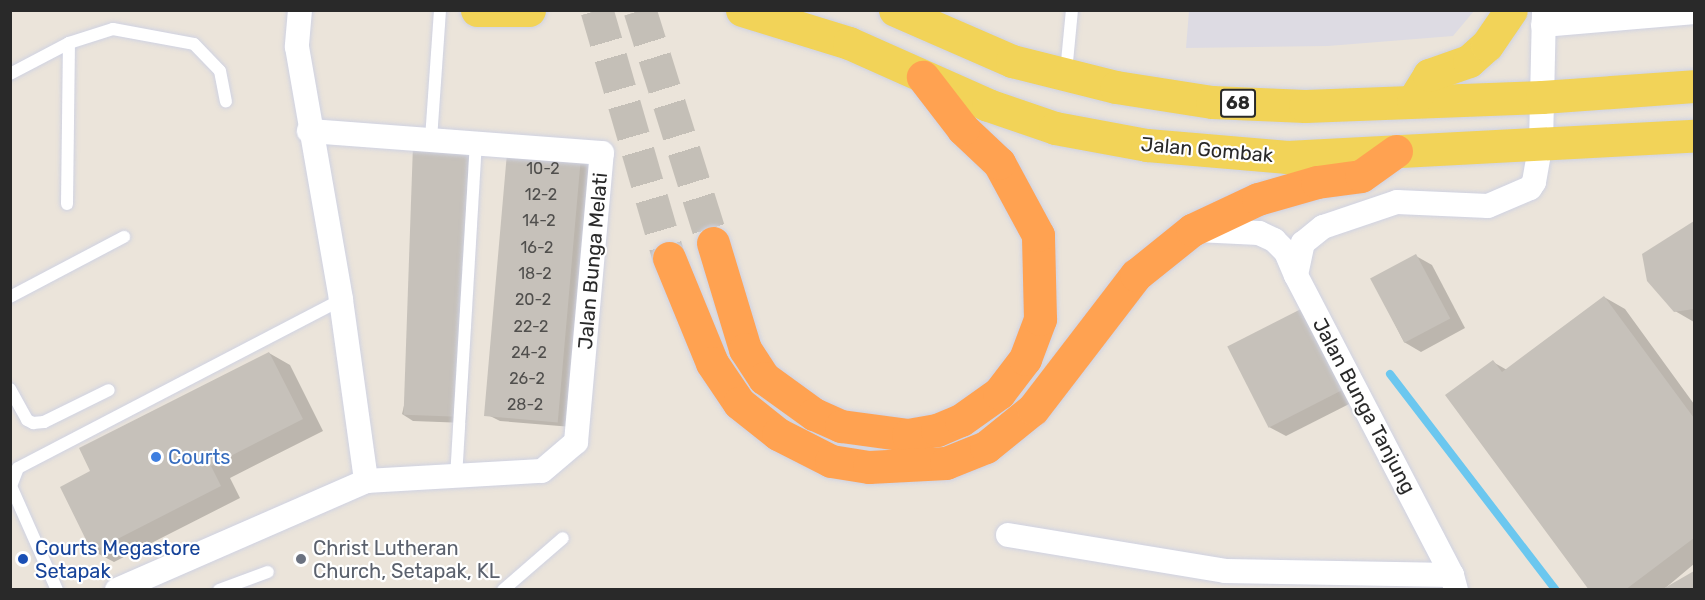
<!DOCTYPE html>
<style>
body{margin:0}
#map{position:relative;width:1705px;height:600px;overflow:hidden;background:#ebe4da;font-family:Rubik,sans-serif}
div>[style]{position:absolute}
.industrial>*{inset:0;background:#dddbe3}
.shadow>*{inset:0;background:#0003}
.stream>*{height:8px;margin:-4px;padding:0 4px;transform-origin:4px;border-radius:4px;background:#6bc7ef}
.building>*{inset:0;background:#c6c1ba;transform-origin:0 0}
.highway-tunnel>*{height:33px;margin-top:-16.5px;transform-origin:0;background:repeating-linear-gradient(90deg,#c4bfb7 0 33px,transparent 0 49px)}
.roads{filter:drop-shadow(0 0 2px #cfd2e2) drop-shadow(0 0 2px #cfd2e2)}
.lane>*{height:12px;margin:-6px;padding:0 6px;transform-origin:6px;border-radius:6px;background:#fff}
.street>*{height:24px;margin:-12px;padding:0 12px;transform-origin:12px;border-radius:12px;background:#fff}
.primary>*{height:33px;margin:-16.5px;padding:0 16.5px;transform-origin:16.5px;border-radius:16.5px;background:#f2d358}
.highway>*{height:33px;margin:-16.5px;padding:0 16.5px;transform-origin:16.5px;border-radius:16.5px;background:#ffa251}
.dots>*{width:16px;height:16px;translate:-50% -50%;box-sizing:border-box;border:3px solid #fff;border-radius:50%}
span{translate:-50% -50%;white-space:nowrap;text-align:center;line-height:1.15;-webkit-text-stroke:4.5px #fff;paint-order:stroke}
.number-label{font-size:16px;color:#504f4d}
.number-label span{-webkit-text-stroke-width:0}
.shield-label span{padding:2px 4px;background:#fff;border:2px solid;border-radius:4px;-webkit-text-stroke-width:0}
.shield-label{font-size:18px;color:#292929;font-weight:700}
.street-label{font-size:20px;color:#292929}
.shop-label{font-size:20px;color:#366cbe}
.left{translate:0 -50%;text-align:left}
.transit-label{font-size:20px;color:#164399}
.worship-label{font-size:20px;color:#5b616d}
.frame{position:absolute;inset:0;border:12px solid #292929;pointer-events:none}
</style>
<div id="map">
<div class="industrial">
<div style="clip-path:polygon(1189px 11px,1189px 10px,1474px 11px,1453px 36px,1328px 46px,1186px 48px)"></div>
</div>
<div class="shadow">
<div style="clip-path:polygon(467px 149px,479px 155px,466px 423px,413px 421px,402px 414px)"></div>
<div style="clip-path:polygon(581px 160px,592px 167px,572px 427px,500px 421px,488px 415px)"></div>
<div style="clip-path:polygon(1694px 223px,1694px 322px,1675px 311px,1644px 254px)"></div>
<div style="clip-path:polygon(1416px 256px,1432px 265px,1465px 328px,1421px 352px,1404px 342px,1372px 279px)"></div>
<div style="clip-path:polygon(1604px 297px,1625px 309px,1694px 404px,1694px 564px,1663px 590px,1591px 590px,1493px 362px,1507px 370px)"></div>
<div style="clip-path:polygon(1303px 310px,1359px 399px,1286px 436px,1269px 427px)"></div>
<div style="clip-path:polygon(269px 353px,290px 365px,323px 431px,230px 478px,240px 498px,114px 562px,93px 551px,92px 472px)"></div>
</div>
<div class="stream">
<div style="left:1390px;top:374px;width:272px;rotate:52.5deg"></div>
</div>
<div class="building">
<div style="left:413px;top:145px;width:55px;height:270px;rotate:2deg"></div>
<div style="left:507px;top:153px;width:74px;height:264px;rotate:5deg"></div>
<div style="clip-path:polygon(1694px 221px,1694px 309px,1674px 312px,1647px 281px,1642px 254px)"></div>
<div style="left:1416px;top:254px;width:73px;height:52px;rotate:62deg"></div>
<div style="clip-path:polygon(1604px 296px,1694px 418px,1694px 538px,1625px 590px,1589px 590px,1445px 395px,1493px 360px,1502px 372px)"></div>
<div style="left:1303px;top:308px;width:91px;height:85px;rotate:63deg"></div>
<div style="clip-path:polygon(269px 352px,303px 419px,211px 466px,221px 486px,92px 552px,60px 487px,90px 471px,79px 448px)"></div>
<div style="clip-path:polygon(1694px 571px,1694px 590px,1661px 590px)"></div>
</div>
<div class="highway-tunnel">
<div style="left:597px;top:10px;width:258px;rotate:73.8deg"></div>
<div style="left:640px;top:10px;width:244px;rotate:72.6deg"></div>
</div>
<div class="roads">
<div class="lane">
<div style="left:1066px;top:72px;width:62px;rotate:-84.5deg"></div>
<div style="left:10px;top:74px;width:67px;rotate:-27.7deg"></div>
<div style="left:69px;top:43px;width:46px;rotate:-17.7deg"></div>
<div style="left:113px;top:29px;width:82px;rotate:10.5deg"></div>
<div style="left:194px;top:44px;width:37px;rotate:46deg"></div>
<div style="left:220px;top:71px;width:31px;rotate:79deg"></div>
<div style="left:431px;top:139px;width:129px;rotate:-86deg"></div>
<div style="left:67px;top:204px;width:161px;rotate:-89.3deg"></div>
<div style="left:10px;top:297px;width:129px;rotate:-27.8deg"></div>
<div style="left:10px;top:389px;width:35px;rotate:61deg"></div>
<div style="left:27px;top:420px;width:7px;rotate:27deg"></div>
<div style="left:33px;top:423px;width:11px;rotate:-5deg"></div>
<div style="left:44px;top:422px;width:72px;rotate:-26.2deg"></div>
<div style="left:456px;top:478px;width:337px;rotate:-86.6deg"></div>
<div style="left:57px;top:590px;width:114px;rotate:-113.9deg"></div>
<div style="left:11px;top:486px;width:19px;rotate:-69deg"></div>
<div style="left:18px;top:468px;width:364px;rotate:-27.5deg"></div>
<div style="left:219px;top:590px;width:52px;rotate:-20.2deg"></div>
<div style="left:503px;top:590px;width:79px;rotate:-40.9deg"></div>
</div>
<div class="street">
<div style="left:300px;top:10px;width:37px;rotate:95deg"></div>
<div style="left:297px;top:47px;width:257px;rotate:80.1deg"></div>
<div style="left:341px;top:300px;width:183px;rotate:82.1deg"></div>
<div style="left:1543px;top:25px;width:152px;rotate:-4.9deg"></div>
<div style="left:1197px;top:230px;width:62px;rotate:2.8deg"></div>
<div style="left:1259px;top:233px;width:17px;rotate:25deg"></div>
<div style="left:1274px;top:240px;width:17px;rotate:45deg"></div>
<div style="left:1286px;top:252px;width:25px;rotate:67deg"></div>
<div style="left:1008px;top:535px;width:220px;rotate:9.4deg"></div>
<div style="left:1225px;top:571px;width:227px;rotate:1deg"></div>
<div style="left:117px;top:590px;width:272px;rotate:-23.6deg"></div>
<div style="left:366px;top:481px;width:176px;rotate:-3.3deg"></div>
<div style="left:542px;top:471px;width:45px;rotate:-40.5deg"></div>
<div style="left:576px;top:442px;width:290px;rotate:-84.9deg"></div>
<div style="left:602px;top:153px;width:294px;rotate:-175.7deg"></div>
<div style="left:1456px;top:590px;width:16px;rotate:-105deg"></div>
<div style="left:1452px;top:575px;width:338px;rotate:-117.5deg"></div>
<div style="left:1296px;top:275px;width:33px;rotate:-78deg"></div>
<div style="left:1303px;top:243px;width:26px;rotate:-39deg"></div>
<div style="left:1323px;top:227px;width:78px;rotate:-18.7deg"></div>
<div style="left:1397px;top:202px;width:91px;rotate:2.5deg"></div>
<div style="left:1488px;top:206px;width:46px;rotate:-23.2deg"></div>
<div style="left:1530px;top:188px;width:7px;rotate:-56deg"></div>
<div style="left:1534px;top:182px;width:39px;rotate:-80deg"></div>
<div style="left:1541px;top:144px;width:134px;rotate:-88.7deg"></div>
</div>
<div class="primary">
<div style="left:477px;top:10px;width:52px"></div>
<div style="left:742px;top:10px;width:112px;rotate:17.1deg"></div>
<div style="left:849px;top:43px;width:152px;rotate:24deg"></div>
<div style="left:988px;top:105px;width:71px;rotate:18.9deg"></div>
<div style="left:1055px;top:128px;width:94px;rotate:10.5deg"></div>
<div style="left:1147px;top:145px;width:141px;rotate:4.9deg"></div>
<div style="left:1287px;top:157px;width:408px;rotate:-3deg"></div>
<div style="left:895px;top:10px;width:128px;rotate:23.6deg"></div>
<div style="left:1012px;top:61px;width:107px;rotate:14deg"></div>
<div style="left:1116px;top:87px;width:97px;rotate:8.9deg"></div>
<div style="left:1212px;top:102px;width:93px;rotate:2.5deg"></div>
<div style="left:1305px;top:106px;width:237px;rotate:-2.2deg"></div>
<div style="left:1542px;top:97px;width:152px;rotate:-4.1deg"></div>
<div style="left:1413px;top:101px;width:31px;rotate:-58deg"></div>
<div style="left:1429px;top:75px;width:42px;rotate:-19.3deg"></div>
<div style="left:1469px;top:61px;width:24px;rotate:-42deg"></div>
<div style="left:1487px;top:45px;width:42px;rotate:-55.6deg"></div>
</div>
<div class="highway">
<div style="left:713px;top:243px;width:111px;rotate:73.2deg"></div>
<div style="left:745px;top:349px;width:35px;rotate:57deg"></div>
<div style="left:764px;top:378px;width:62px;rotate:35.8deg"></div>
<div style="left:814px;top:414px;width:30px;rotate:24deg"></div>
<div style="left:841px;top:426px;width:68px;rotate:7.7deg"></div>
<div style="left:908px;top:435px;width:29px;rotate:-10deg"></div>
<div style="left:937px;top:430px;width:26px;rotate:-23deg"></div>
<div style="left:961px;top:420px;width:47px;rotate:-35.4deg"></div>
<div style="left:999px;top:393px;width:43px;rotate:-52.6deg"></div>
<div style="left:1025px;top:359px;width:43px;rotate:-69.4deg"></div>
<div style="left:1040px;top:319px;width:84px;rotate:-91.4deg"></div>
<div style="left:1038px;top:235px;width:82px;rotate:-118.4deg"></div>
<div style="left:999px;top:163px;width:50px;rotate:-136.6deg"></div>
<div style="left:963px;top:129px;width:66px;rotate:-127.6deg"></div>
<div style="left:669px;top:258px;width:113px;rotate:67.7deg"></div>
<div style="left:712px;top:363px;width:48px;rotate:56deg"></div>
<div style="left:739px;top:403px;width:50px;rotate:38.5deg"></div>
<div style="left:778px;top:434px;width:59px;rotate:27deg"></div>
<div style="left:831px;top:461px;width:38px;rotate:9deg"></div>
<div style="left:869px;top:467px;width:77px;rotate:-3deg"></div>
<div style="left:946px;top:463px;width:43px;rotate:-21.8deg"></div>
<div style="left:986px;top:447px;width:60px;rotate:-39deg"></div>
<div style="left:1033px;top:409px;width:169px;rotate:-52.5deg"></div>
<div style="left:1136px;top:275px;width:72px;rotate:-38.8deg"></div>
<div style="left:1192px;top:230px;width:73px;rotate:-25.2deg"></div>
<div style="left:1258px;top:199px;width:61px;rotate:-16.1deg"></div>
<div style="left:1317px;top:182px;width:44px;rotate:-7.8deg"></div>
<div style="left:1361px;top:176px;width:43px;rotate:-35.5deg"></div>
</div>
</div>
<div class="dots">
<div style="left:156px;top:457px;background:#3f7fe0"></div>
<div style="left:23px;top:559px;background:#1a4fb4"></div>
<div style="left:301px;top:559px;background:#6b7280"></div>
</div>
<div class="number-label">
<span style="left:543px;top:169px">10-2</span>
<span style="left:541px;top:195px">12-2</span>
<span style="left:539px;top:221px">14-2</span>
<span style="left:537px;top:248px">16-2</span>
<span style="left:535px;top:274px">18-2</span>
<span style="left:533px;top:300px">20-2</span>
<span style="left:531px;top:327px">22-2</span>
<span style="left:529px;top:353px">24-2</span>
<span style="left:527px;top:379px">26-2</span>
<span style="left:525px;top:405px">28-2</span>
</div>
<div class="shield-label">
<span style="left:1238px;top:103px">68</span>
</div>
<div class="street-label">
<span style="left:1207px;top:150px;rotate:5deg">Jalan Gombak</span>
<span style="left:593px;top:261px;rotate:-85deg">Jalan Bunga Melati</span>
<span style="left:1364px;top:406px;rotate:62deg">Jalan Bunga Tanjung</span>
</div>
<div class="shop-label">
<span class="left" style="left:168px;top:457px">Courts</span>
</div>
<div class="transit-label">
<span class="left" style="left:35px;top:560px">Courts Megastore<br>Setapak</span>
</div>
<div class="worship-label">
<span class="left" style="left:313px;top:560px">Christ Lutheran<br>Church, Setapak, KL</span>
</div>
<div class="frame"></div>
</div>
